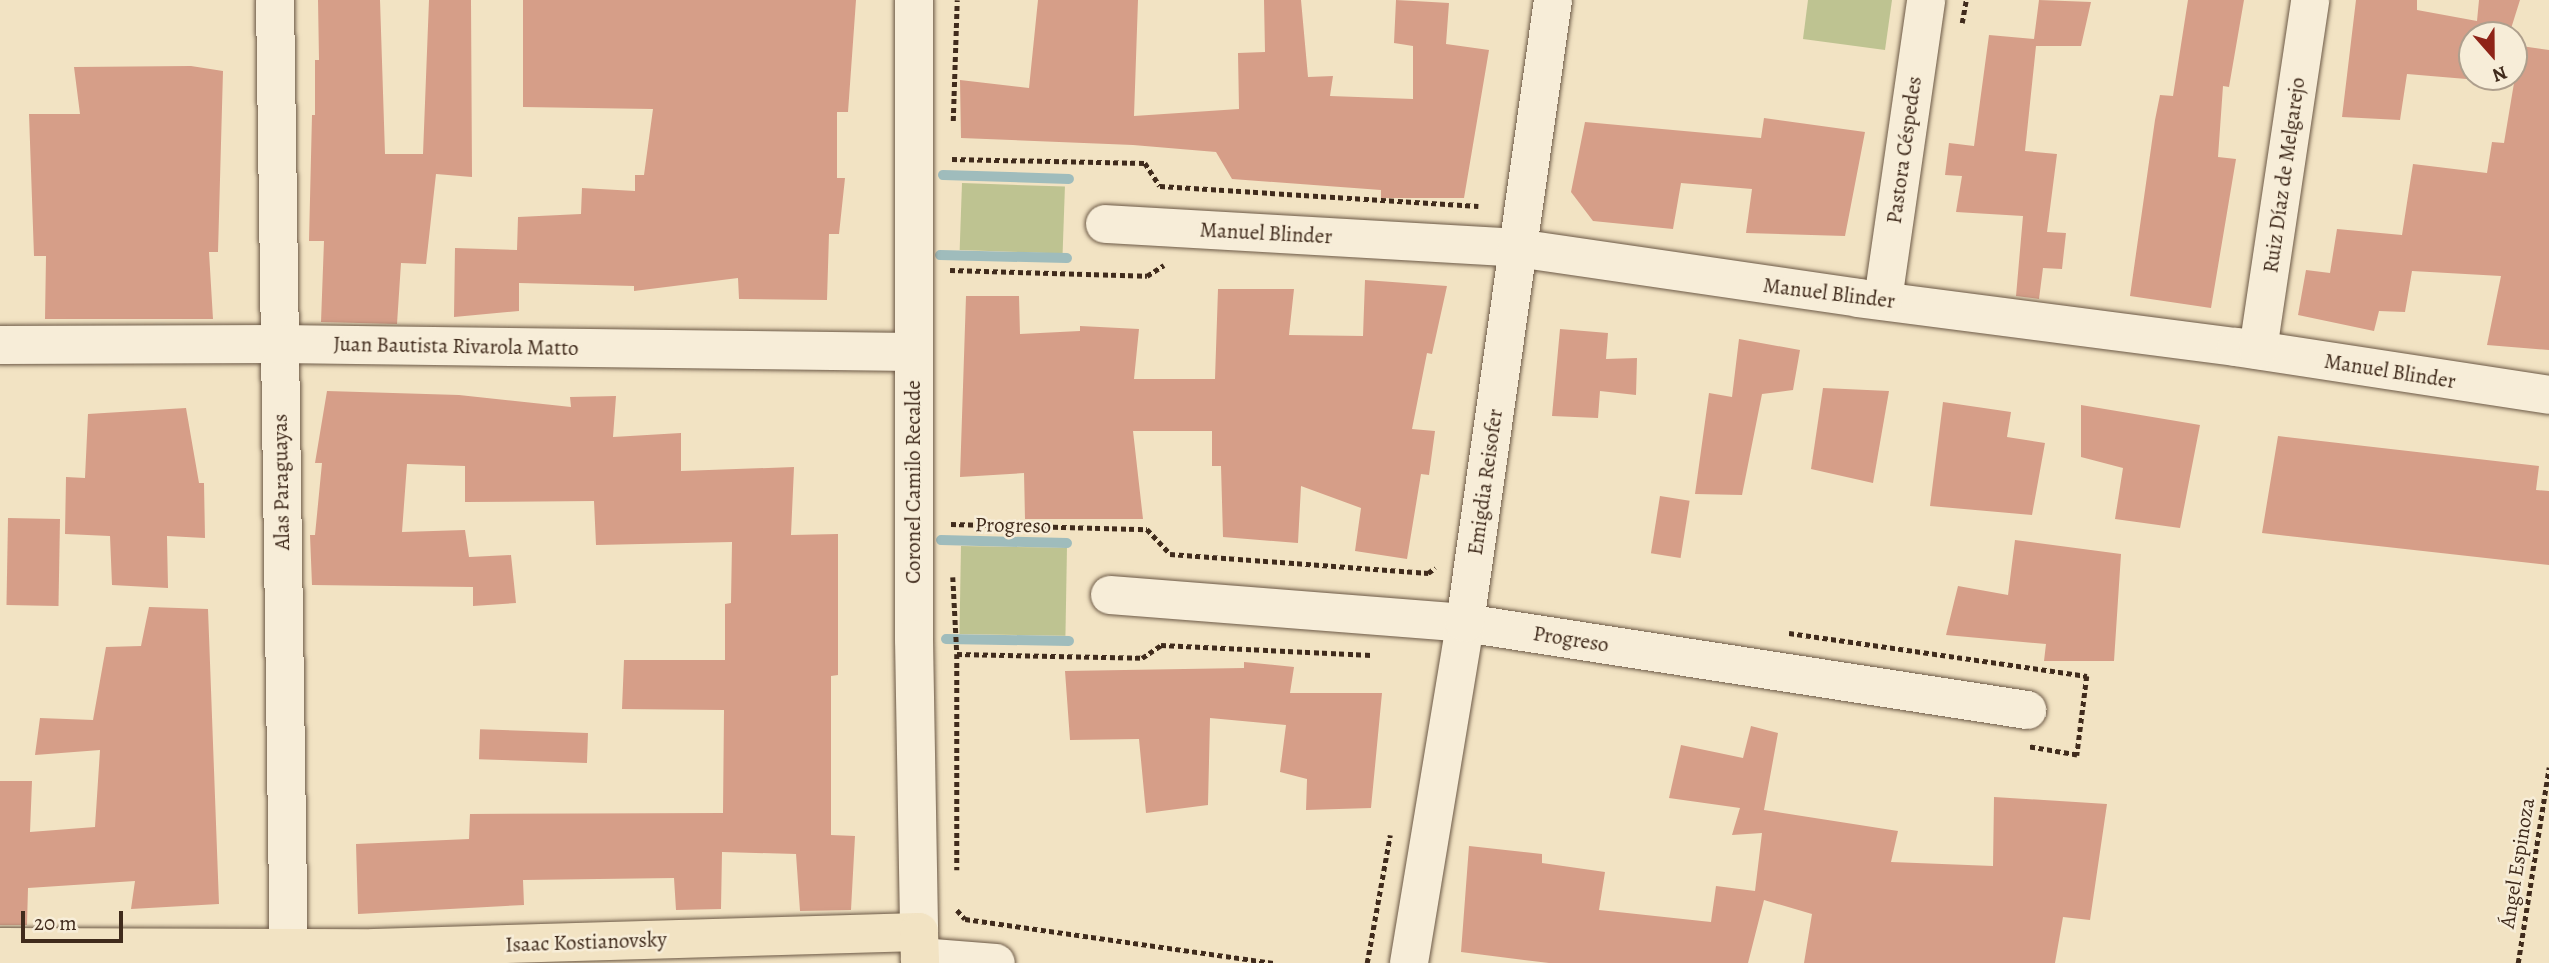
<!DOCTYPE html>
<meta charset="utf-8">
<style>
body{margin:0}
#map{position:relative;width:2549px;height:963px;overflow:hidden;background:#f2e3c3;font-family:Alegreya,serif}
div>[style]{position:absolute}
.green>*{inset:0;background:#bec391;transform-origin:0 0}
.stream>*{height:10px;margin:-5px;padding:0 5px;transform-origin:5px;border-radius:5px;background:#9fbcbc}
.building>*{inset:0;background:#d69e88;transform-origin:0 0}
.path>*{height:4.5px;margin-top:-2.25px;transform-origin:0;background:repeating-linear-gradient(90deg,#402b1c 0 5px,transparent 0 8.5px)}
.roads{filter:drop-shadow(0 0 2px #6c5946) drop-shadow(0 0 2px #6c5946)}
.minor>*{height:38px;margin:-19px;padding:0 19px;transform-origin:19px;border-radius:19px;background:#f7edd8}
.major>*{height:38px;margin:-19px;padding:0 19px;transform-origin:19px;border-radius:19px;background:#f2e3c3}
span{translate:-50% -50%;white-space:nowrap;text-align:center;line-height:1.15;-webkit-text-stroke:5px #f7edd8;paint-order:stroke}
.street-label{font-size:21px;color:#402b1c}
.north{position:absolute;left:2458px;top:21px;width:70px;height:70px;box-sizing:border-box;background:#f7edd8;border:2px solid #ae9f8d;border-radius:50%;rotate:159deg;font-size:19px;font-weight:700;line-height:28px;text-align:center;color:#402b1c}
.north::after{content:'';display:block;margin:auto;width:24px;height:32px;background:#8f2418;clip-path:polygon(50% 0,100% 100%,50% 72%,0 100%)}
.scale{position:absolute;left:21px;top:911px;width:102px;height:32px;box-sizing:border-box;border:4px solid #402b1c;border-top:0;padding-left:9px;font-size:21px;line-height:24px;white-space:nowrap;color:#402b1c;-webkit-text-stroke:5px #f7edd8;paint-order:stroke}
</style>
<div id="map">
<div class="green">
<div style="clip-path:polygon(1808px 0,1892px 0,1885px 50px,1803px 39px)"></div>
<div style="left:962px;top:183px;width:103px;height:67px;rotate:2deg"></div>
<div style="left:961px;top:546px;width:106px;height:88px;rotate:1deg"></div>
</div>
<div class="stream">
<div style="left:943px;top:175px;width:126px;rotate:1.8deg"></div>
<div style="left:940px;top:255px;width:127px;rotate:1.4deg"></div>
<div style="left:941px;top:540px;width:126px;rotate:1.4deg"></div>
<div style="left:946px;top:639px;width:123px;rotate:0.9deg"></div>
</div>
<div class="building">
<div style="clip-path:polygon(318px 0,380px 0,385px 154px,423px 154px,429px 0,471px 0,472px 177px,436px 174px,426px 264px,401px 263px,397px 324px,321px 322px,324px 241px,309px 241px,312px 115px,315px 115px,315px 60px,319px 60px)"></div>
<div style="clip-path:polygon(523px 0,856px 0,848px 112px,837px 112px,837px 178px,845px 178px,839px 234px,829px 234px,827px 300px,739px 299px,738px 278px,634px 291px,634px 286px,519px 283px,519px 311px,454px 317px,455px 248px,517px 250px,518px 217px,581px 214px,582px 188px,635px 191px,635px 175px,644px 175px,653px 109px,523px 107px)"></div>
<div style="clip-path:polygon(1038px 0,1138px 0,1134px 116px,1239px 109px,1238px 53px,1265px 52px,1264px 0,1301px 0,1308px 77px,1333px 76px,1330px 96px,1413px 99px,1413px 46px,1394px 43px,1396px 0,1449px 3px,1446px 44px,1489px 50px,1464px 198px,1381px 198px,1381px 190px,1232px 179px,1216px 152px,1133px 145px,961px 138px,960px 80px,1029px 88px)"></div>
<div style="clip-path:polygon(2039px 0,2091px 2px,2081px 46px,2036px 46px,2025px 151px,2057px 154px,2047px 232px,2066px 233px,2062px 269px,2043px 268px,2039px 299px,2016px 296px,2023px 216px,1956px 212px,1962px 176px,1945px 175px,1949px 143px,1974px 146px,1989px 35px,2034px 39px)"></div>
<div style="clip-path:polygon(2188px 0,2244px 0,2229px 87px,2223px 86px,2218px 157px,2236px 159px,2211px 308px,2130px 296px,2155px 120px,2160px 95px,2173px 96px)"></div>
<div style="clip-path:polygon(2356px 0,2417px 0,2417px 10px,2477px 21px,2479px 0,2520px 0,2509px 35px,2472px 35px,2472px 77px,2514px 77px,2514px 45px,2549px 50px,2549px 350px,2487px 345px,2501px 276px,2412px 271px,2405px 312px,2379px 311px,2374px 331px,2298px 315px,2306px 270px,2330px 273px,2337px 229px,2402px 235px,2413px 164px,2487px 173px,2492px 142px,2504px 143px,2514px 83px,2407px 74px,2400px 120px,2342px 117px)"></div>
<div style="clip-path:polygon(191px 66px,223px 71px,218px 252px,209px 252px,213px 319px,45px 319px,46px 256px,34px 256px,29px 114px,80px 114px,74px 67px)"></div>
<div style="clip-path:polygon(1764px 118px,1865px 132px,1845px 236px,1746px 233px,1752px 189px,1681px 183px,1673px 229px,1593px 221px,1571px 192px,1585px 122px,1761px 138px)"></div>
<div style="clip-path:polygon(1365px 280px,1447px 286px,1432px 354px,1427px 353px,1412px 429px,1435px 431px,1429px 475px,1421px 474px,1407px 559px,1355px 551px,1361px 508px,1301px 486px,1298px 543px,1223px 537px,1221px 466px,1212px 466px,1212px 431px,1133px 431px,1143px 519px,1025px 519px,1024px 473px,960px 477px,966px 296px,1019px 296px,1020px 334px,1080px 331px,1080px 326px,1139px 329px,1134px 379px,1215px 379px,1218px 289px,1294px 289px,1289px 335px,1363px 336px)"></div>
<div style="clip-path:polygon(1560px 329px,1608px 333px,1606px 359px,1637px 358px,1636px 395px,1600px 391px,1598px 418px,1552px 416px)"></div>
<div style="clip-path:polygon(1739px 339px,1800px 350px,1793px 390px,1762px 394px,1742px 495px,1695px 494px,1709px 393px,1732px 397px)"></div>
<div style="clip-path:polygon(1823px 388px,1889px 391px,1873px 483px,1811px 469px)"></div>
<div style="clip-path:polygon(327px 391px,459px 395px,571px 407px,570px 397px,616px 396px,613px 437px,681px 433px,681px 471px,794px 467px,791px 535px,838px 534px,838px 675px,831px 676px,831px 835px,855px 836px,851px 910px,800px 911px,796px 854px,722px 852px,721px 909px,676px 910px,674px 878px,523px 880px,524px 905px,358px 914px,356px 844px,469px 839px,470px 814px,723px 813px,724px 710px,622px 709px,624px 660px,725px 660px,725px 604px,731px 603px,732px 542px,596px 545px,594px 501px,465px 502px,465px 466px,407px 464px,402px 532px,465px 530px,469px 557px,511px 555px,516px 603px,473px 606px,473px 587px,312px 585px,310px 535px,315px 535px,322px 463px,315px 463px)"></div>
<div style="clip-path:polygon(1943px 402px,2011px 412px,2007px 437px,2045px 443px,2032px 515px,1930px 506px)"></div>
<div style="clip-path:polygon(2081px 405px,2200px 425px,2180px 528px,2115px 519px,2123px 468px,2081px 457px)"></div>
<div style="clip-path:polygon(186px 408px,199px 483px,204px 483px,205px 538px,167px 536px,168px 588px,112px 585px,110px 536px,65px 534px,66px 477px,85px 478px,88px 414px)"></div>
<div style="clip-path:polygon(2278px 436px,2539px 466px,2536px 490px,2549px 491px,2549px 565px,2262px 533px)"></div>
<div style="left:1660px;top:496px;width:30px;height:58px;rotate:9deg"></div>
<div style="left:8px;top:518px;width:52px;height:87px;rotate:1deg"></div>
<div style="clip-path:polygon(2015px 540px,2121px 554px,2114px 661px,2044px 661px,2046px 644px,1946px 635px,1958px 586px,2008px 595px)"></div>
<div style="clip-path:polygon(149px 607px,208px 609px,219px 904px,131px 909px,135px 881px,28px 888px,27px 925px,0 925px,0 781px,32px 781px,30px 832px,95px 827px,100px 750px,35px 755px,40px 718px,93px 720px,106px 647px,141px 646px)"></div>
<div style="clip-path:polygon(1244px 662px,1294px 667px,1290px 693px,1382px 693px,1371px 808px,1306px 810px,1307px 779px,1280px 772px,1286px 725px,1210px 718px,1208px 805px,1146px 813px,1139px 739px,1070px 740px,1065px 671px,1244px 668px)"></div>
<div style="clip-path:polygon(1751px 726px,1778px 733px,1764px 810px,1898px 831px,1891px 862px,1993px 866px,1994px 797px,2107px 804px,2090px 920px,2063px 917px,2055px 963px,1804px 963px,1812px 914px,1764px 900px,1748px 963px,1549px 963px,1461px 952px,1469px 846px,1542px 854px,1542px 863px,1605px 872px,1599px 910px,1711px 922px,1716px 886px,1755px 891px,1762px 833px,1732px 835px,1740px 808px,1669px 798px,1681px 745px,1743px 758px)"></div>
<div style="left:588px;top:733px;width:30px;height:108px;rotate:92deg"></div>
</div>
<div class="path">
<div style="left:1962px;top:23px;width:23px;rotate:-80deg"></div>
<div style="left:953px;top:121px;width:121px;rotate:-88.1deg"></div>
<div style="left:952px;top:159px;width:193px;rotate:1.2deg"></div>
<div style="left:1145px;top:163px;width:27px;rotate:57deg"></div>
<div style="left:1160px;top:186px;width:319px;rotate:3.6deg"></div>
<div style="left:950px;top:270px;width:197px;rotate:1.7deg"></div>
<div style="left:1147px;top:276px;width:20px;rotate:-33deg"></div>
<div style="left:951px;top:524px;width:196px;rotate:1.5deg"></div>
<div style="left:1147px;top:529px;width:34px;rotate:47deg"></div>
<div style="left:1170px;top:554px;width:259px;rotate:4.2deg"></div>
<div style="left:1428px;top:573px;width:9px;rotate:-36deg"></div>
<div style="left:953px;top:577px;width:77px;rotate:87deg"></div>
<div style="left:957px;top:654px;width:216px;rotate:90deg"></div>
<div style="left:1789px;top:633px;width:301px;rotate:8.2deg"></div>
<div style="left:2087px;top:676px;width:80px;rotate:97.2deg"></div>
<div style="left:2077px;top:755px;width:48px;rotate:-170.3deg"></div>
<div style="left:957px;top:654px;width:185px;rotate:1.2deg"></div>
<div style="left:1142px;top:658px;width:23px;rotate:-34deg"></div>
<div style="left:1161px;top:645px;width:211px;rotate:2.7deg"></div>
<div style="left:957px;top:910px;width:12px;rotate:48deg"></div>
<div style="left:965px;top:919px;width:312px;rotate:8.1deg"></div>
<div style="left:1367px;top:963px;width:130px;rotate:-79.8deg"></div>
<div style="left:2518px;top:963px;width:198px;rotate:-81deg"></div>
</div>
<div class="roads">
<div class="minor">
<div style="left:275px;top:0;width:963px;rotate:89.17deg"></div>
<div style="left:914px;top:0;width:639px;rotate:90deg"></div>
<div style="left:914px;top:639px;width:293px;rotate:89deg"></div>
<div style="left:1105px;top:224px;width:413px;rotate:3.3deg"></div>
<div style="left:1517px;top:248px;width:345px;rotate:8.3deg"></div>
<div style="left:1858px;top:298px;width:381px;rotate:7.4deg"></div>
<div style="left:2236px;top:347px;width:317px;rotate:8.7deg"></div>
<div style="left:1883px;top:300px;width:303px;rotate:-81.8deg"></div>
<div style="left:0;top:345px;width:278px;rotate:-0.2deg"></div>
<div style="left:278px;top:344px;width:635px;rotate:0.72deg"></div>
<div style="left:2258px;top:350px;width:354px;rotate:-81.5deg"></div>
<div style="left:1110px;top:595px;width:356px;rotate:4.5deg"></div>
<div style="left:1465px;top:623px;width:569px;rotate:8.8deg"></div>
<div style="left:920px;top:957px;width:76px;rotate:4.5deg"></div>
<div style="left:1409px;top:963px;width:345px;rotate:-80.6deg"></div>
<div style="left:1465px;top:623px;width:629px;rotate:-81.96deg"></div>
</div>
<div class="major">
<div style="left:0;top:947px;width:374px;rotate:0.2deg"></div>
<div style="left:374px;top:948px;width:545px;rotate:-1.68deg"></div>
<div style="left:919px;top:932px;width:31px;rotate:88deg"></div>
</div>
</div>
<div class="street-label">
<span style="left:1904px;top:150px;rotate:-82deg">Pastora Céspedes</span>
<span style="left:2284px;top:175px;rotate:-82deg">Ruiz Díaz de Melgarejo</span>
<span style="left:1266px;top:233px;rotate:3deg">Manuel Blinder</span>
<span style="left:1829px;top:293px;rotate:7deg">Manuel Blinder</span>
<span style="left:456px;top:346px;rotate:1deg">Juan Bautista Rivarola Matto</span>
<span style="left:2390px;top:371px;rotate:9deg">Manuel Blinder</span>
<span style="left:281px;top:482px;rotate:-91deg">Alas Paraguayas</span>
<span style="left:913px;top:482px;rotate:-90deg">Coronel Camilo Recalde</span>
<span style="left:1485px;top:482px;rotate:-82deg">Emigdia Reisofer</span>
<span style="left:1013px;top:525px;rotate:1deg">Progreso</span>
<span style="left:1571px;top:639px;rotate:9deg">Progreso</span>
<span style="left:2517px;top:863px;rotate:-81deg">Ángel Espinoza</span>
<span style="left:586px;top:942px;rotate:-2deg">Isaac Kostianovsky</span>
</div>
<div class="north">N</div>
<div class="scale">20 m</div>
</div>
